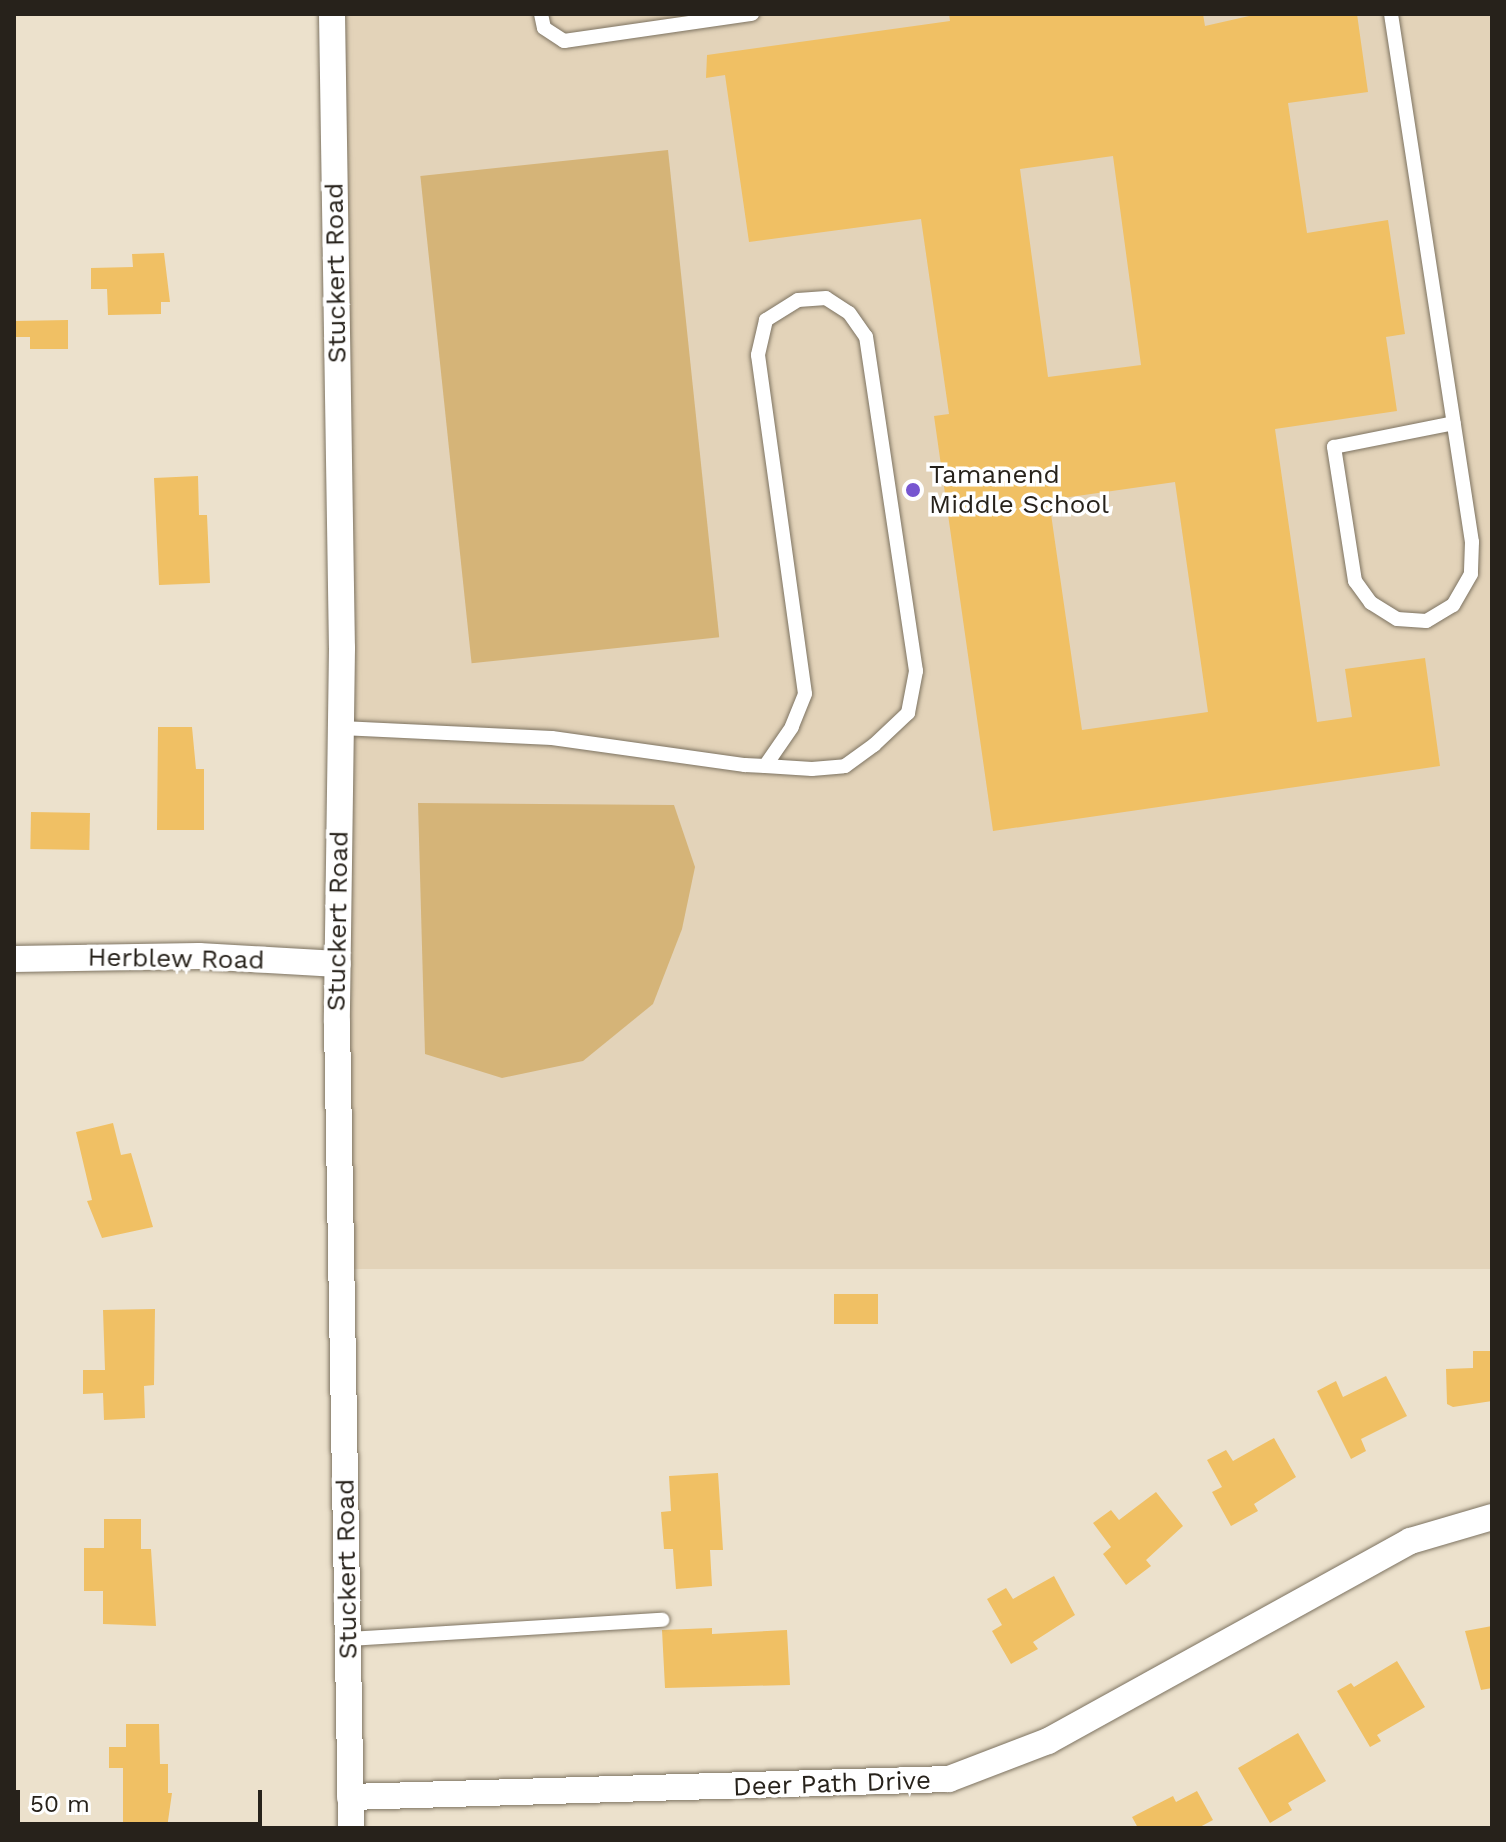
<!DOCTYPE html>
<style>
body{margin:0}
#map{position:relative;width:1506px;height:1842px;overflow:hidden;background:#ece1cc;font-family:"Work Sans",sans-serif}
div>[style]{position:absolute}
.built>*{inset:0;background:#e3d3b9;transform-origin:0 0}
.green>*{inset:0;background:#d5b478;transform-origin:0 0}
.building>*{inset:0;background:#f0c064;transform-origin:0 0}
.roads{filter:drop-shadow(0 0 2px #7d7361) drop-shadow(0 0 2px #7d7361)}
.lane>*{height:14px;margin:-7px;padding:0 7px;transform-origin:7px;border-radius:7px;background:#fff}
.street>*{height:26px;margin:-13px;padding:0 13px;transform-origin:13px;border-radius:13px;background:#fff}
.dots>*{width:22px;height:22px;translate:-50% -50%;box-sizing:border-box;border:4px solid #fff;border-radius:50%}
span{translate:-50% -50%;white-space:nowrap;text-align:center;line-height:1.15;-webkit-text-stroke:7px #fff;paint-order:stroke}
.street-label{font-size:26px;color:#27221b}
.poi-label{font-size:26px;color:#27221b}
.left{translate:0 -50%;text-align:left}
.frame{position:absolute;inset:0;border:16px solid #27221b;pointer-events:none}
.scale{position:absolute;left:16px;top:1790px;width:246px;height:36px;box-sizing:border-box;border:4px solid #27221b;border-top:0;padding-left:10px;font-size:24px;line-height:28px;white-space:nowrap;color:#27221b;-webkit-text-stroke:6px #fff;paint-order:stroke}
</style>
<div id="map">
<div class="built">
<div style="left:332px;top:14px;width:1160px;height:1255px"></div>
</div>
<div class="green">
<div style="left:668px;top:150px;width:490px;height:249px;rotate:84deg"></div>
<div style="clip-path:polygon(418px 803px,674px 805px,695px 867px,682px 929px,653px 1004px,583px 1061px,502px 1078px,425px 1054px)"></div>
</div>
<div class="building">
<div style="clip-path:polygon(evenodd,949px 14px,1203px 14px,1205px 26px,1258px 14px,1357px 14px,1368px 92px,1288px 103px,1307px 233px,1388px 220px,1405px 334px,1386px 337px,1397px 411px,1275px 429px,1317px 722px,1352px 717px,1345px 669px,1425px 658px,1440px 766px,993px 831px,934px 416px,949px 414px,921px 219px,749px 242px,725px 75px,706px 78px,707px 55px,950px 21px,949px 14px,1113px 156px,1141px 365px,1048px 377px,1020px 169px,1113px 156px,949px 14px,1175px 482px,1208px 712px,1082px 730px,1049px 500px,1175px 482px)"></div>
<div style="clip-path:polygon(164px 253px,170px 302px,161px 302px,161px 314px,108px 315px,107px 289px,91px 289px,91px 268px,133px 267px,132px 254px)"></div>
<div style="clip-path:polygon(68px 320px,68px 349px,30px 349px,30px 337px,14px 337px,14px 321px)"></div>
<div style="clip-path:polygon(198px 476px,199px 515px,207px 515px,210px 583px,159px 585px,154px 478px)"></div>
<div style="clip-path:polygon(158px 727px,192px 727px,196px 769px,204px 769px,204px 830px,157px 830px)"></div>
<div style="left:31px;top:812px;width:59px;height:37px;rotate:1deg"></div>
<div style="clip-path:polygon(113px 1123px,121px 1155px,131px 1153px,153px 1227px,102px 1238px,87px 1201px,92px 1200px,76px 1132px)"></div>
<div style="left:834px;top:1294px;width:44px;height:30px"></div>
<div style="clip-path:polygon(155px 1309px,154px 1385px,144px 1386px,145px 1418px,104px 1420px,103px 1393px,83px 1394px,83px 1370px,105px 1370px,103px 1310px)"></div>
<div style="clip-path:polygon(1473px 1351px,1492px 1351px,1492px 1401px,1453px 1407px,1447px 1404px,1446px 1369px,1473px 1368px)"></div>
<div style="clip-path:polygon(1386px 1376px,1407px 1416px,1361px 1439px,1366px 1451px,1351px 1459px,1317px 1391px,1336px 1381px,1343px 1397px)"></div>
<div style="clip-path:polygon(1274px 1438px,1296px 1477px,1254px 1504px,1258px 1511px,1231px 1526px,1212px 1492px,1222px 1487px,1207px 1460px,1226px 1450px,1233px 1461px)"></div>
<div style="clip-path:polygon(718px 1473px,723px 1550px,710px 1550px,712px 1586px,676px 1589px,673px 1549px,664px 1549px,661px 1512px,671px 1511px,669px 1476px)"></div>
<div style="clip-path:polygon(1156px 1492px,1183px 1526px,1146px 1560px,1151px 1566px,1126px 1585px,1103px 1554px,1111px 1547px,1093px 1523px,1111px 1510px,1119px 1520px)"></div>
<div style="clip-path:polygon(104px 1519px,141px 1519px,141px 1549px,151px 1549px,156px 1626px,103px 1624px,103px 1591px,84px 1591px,84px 1548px,104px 1548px)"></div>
<div style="clip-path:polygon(1054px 1576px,1075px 1615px,1033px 1642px,1038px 1649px,1011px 1664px,992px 1631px,1002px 1625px,987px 1599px,1006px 1588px,1013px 1599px)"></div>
<div style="clip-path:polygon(1492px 1626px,1492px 1688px,1481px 1690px,1465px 1631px)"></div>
<div style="clip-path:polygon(712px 1628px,712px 1634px,787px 1630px,790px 1685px,665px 1688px,662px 1630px)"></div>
<div style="clip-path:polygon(1397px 1661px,1425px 1707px,1377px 1735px,1381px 1741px,1370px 1747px,1337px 1691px,1351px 1683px,1354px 1687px)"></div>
<div style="clip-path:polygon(126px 1724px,159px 1724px,160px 1764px,168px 1764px,168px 1793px,172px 1793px,167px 1828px,123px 1828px,123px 1768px,109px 1768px,109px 1747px,126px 1747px)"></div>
<div style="clip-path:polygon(1298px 1733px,1326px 1781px,1288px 1803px,1292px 1810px,1270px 1823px,1238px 1768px)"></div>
<div style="clip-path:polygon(1197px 1791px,1213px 1820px,1198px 1828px,1138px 1828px,1132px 1817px,1173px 1796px,1176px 1802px)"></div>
</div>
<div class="roads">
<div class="lane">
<div style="left:541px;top:14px;width:14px;rotate:78deg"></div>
<div style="left:544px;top:28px;width:24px;rotate:33deg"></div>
<div style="left:564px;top:41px;width:190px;rotate:-8.2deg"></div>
<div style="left:1391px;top:14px;width:534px;rotate:81.28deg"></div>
<div style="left:1472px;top:542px;width:32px;rotate:92deg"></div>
<div style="left:1471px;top:574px;width:36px;rotate:120deg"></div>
<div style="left:1453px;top:605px;width:31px;rotate:149deg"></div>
<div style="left:1426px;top:621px;width:29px;rotate:-176deg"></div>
<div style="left:1397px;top:619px;width:31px;rotate:-148deg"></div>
<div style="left:1371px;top:603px;width:27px;rotate:-126deg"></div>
<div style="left:1355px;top:581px;width:136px;rotate:-98.9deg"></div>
<div style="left:1334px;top:447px;width:122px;rotate:-11.3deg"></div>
<div style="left:341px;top:728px;width:211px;rotate:2.7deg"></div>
<div style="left:552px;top:738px;width:195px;rotate:8deg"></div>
<div style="left:745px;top:765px;width:20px;rotate:3deg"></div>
<div style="left:765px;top:766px;width:47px;rotate:3.7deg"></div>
<div style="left:812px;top:769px;width:33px;rotate:-5deg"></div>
<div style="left:845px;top:766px;width:36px;rotate:-36deg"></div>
<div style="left:874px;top:745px;width:47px;rotate:-43.3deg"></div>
<div style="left:908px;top:713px;width:43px;rotate:-79.2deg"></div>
<div style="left:916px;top:671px;width:338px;rotate:-98.5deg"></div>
<div style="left:866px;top:337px;width:29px;rotate:-125deg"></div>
<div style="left:849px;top:313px;width:27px;rotate:-147deg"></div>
<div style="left:826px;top:298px;width:28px;rotate:176deg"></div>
<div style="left:798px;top:300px;width:38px;rotate:148deg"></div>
<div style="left:766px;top:320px;width:36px;rotate:103deg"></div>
<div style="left:758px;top:355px;width:342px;rotate:82.1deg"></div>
<div style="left:805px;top:694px;width:35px;rotate:112deg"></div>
<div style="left:792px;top:727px;width:47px;rotate:124.7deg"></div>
<div style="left:348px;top:1639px;width:315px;rotate:-3.5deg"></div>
</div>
<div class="street">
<div style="left:332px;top:14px;width:634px;rotate:89.1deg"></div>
<div style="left:342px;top:648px;width:374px;rotate:90.8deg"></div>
<div style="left:337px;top:1022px;width:806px;rotate:89deg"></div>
<div style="left:14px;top:959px;width:185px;rotate:-0.9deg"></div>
<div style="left:199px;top:956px;width:139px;rotate:3.3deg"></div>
<div style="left:350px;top:1797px;width:599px;rotate:-1.72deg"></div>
<div style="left:949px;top:1779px;width:106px;rotate:-21deg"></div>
<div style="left:1048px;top:1741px;width:414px;rotate:-28.9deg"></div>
<div style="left:1410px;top:1541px;width:85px;rotate:-16.3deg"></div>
</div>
</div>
<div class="dots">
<div style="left:913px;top:490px;background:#7756d0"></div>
</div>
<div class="street-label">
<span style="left:336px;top:273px;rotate:-91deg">Stuckert Road</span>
<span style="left:338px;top:921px;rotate:-89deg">Stuckert Road</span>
<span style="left:176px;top:959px;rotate:1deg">Herblew Road</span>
<span style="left:347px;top:1569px;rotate:-91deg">Stuckert Road</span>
<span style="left:832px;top:1784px;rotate:-2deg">Deer Path Drive</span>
</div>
<div class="poi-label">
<span class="left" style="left:929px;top:490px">Tamanend<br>Middle School</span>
</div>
<div class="frame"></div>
<div class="scale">50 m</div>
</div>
